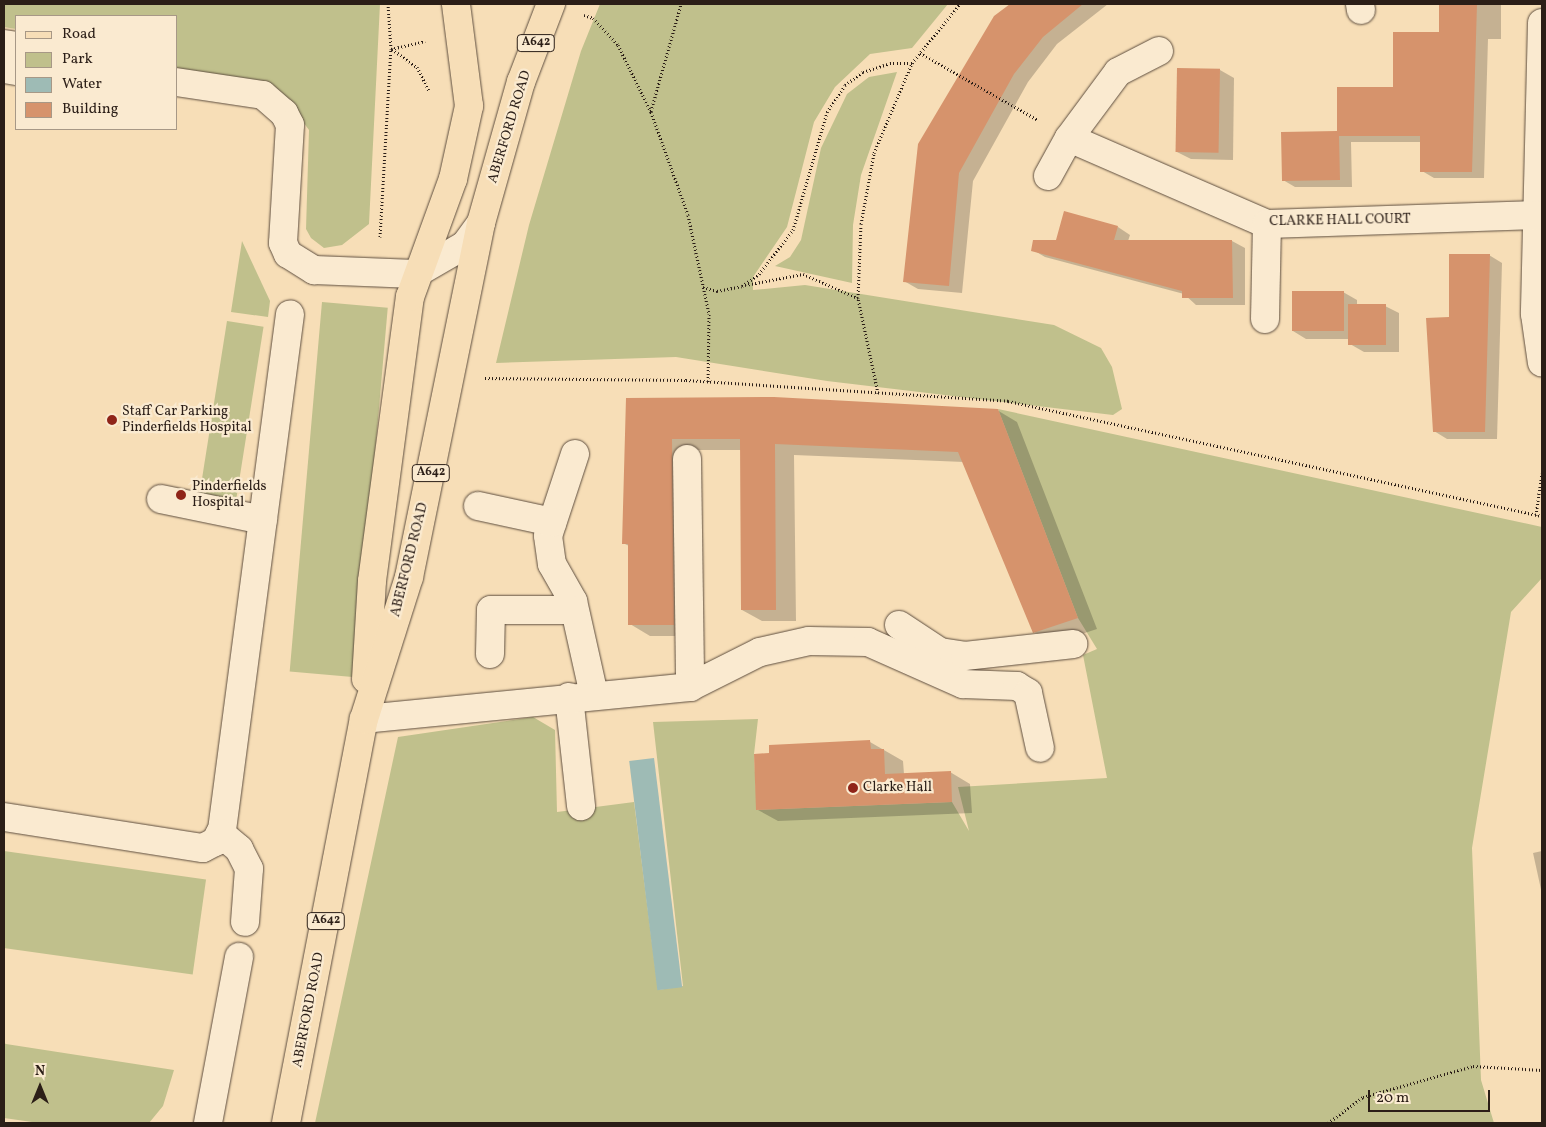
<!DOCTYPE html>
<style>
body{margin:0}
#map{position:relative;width:1546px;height:1127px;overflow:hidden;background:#f7deb7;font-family:Vollkorn,serif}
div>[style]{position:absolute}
.green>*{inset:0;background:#c0c08c;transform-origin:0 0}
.water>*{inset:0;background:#9ebbb5;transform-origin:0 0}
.shadow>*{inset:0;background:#0003}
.building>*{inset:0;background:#d6936c;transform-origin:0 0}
.path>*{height:3px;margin-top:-1.5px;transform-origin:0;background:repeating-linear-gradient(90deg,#2b1e17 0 1px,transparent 0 3.5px)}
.roads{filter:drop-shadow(0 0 1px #5e4e3f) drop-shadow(0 0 1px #5e4e3f)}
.minor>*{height:28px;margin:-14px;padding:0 14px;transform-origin:14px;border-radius:14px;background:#faead0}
.major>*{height:28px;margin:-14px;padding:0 14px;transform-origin:14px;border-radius:14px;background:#f7deb7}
.dots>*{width:14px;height:14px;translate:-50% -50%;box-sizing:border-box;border:2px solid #faead0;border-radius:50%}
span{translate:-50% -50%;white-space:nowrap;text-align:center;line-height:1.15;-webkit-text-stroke:4.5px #faead0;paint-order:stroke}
.shield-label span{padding:1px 4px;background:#faead0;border:1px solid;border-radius:4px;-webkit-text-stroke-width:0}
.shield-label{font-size:12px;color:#2b1e17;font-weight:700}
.street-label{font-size:14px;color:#2b1e17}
.poi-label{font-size:14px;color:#2b1e17}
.left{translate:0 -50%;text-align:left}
.frame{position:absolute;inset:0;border:5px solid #2b1e17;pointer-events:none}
.legend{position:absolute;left:15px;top:15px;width:162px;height:115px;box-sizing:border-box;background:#faead0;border:1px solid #a79886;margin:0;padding:6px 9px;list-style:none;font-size:15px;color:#2b1e17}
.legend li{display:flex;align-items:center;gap:10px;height:25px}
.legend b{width:25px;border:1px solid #a79886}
.north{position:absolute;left:15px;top:1062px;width:50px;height:50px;-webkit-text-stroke:4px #faead0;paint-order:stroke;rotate:0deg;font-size:14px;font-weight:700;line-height:20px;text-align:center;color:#2b1e17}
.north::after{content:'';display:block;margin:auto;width:18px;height:22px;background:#2b1e17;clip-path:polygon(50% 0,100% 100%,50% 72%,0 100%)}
.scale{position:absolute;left:1368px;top:1090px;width:122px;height:22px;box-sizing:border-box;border:2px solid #2b1e17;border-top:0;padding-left:6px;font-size:15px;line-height:18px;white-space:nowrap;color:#2b1e17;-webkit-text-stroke:4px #faead0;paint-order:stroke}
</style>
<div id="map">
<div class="green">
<div style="clip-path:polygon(4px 4px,380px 4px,369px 224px,342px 245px,324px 248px,311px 238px,306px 229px,309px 130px,280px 91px,176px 72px,176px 16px,16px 16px,16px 29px,4px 27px)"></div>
<div style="clip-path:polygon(600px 4px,948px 4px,912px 48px,870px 54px,835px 87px,814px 122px,787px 227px,753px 277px,753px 290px,805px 285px,1054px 325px,1101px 348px,1112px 367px,1122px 409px,1113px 415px,827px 381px,676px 357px,496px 363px,529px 225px,581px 51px)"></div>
<div style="clip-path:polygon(897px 72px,861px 175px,853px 225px,852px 283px,775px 266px,790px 257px,801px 240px,821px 148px,847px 94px,869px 77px)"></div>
<div style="clip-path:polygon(242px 241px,270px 301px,268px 317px,231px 312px)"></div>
<div style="left:322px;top:302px;width:66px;height:371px;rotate:5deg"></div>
<div style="left:227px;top:321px;width:37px;height:181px;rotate:9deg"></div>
<div style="clip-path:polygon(998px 409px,1542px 527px,1542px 578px,1511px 612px,1472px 848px,1481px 1080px,1494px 1123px,315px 1123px,398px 737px,533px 717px,555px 730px,557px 812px,634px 802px,658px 990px,683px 986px,653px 722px,758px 719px,754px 754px,757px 810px,952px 802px,969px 831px,958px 787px,1107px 778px,1083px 655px,1097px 649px,1078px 618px)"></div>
<div style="left:4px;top:851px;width:204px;height:96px;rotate:8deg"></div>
<div style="clip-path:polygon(4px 1043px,6px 1044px,174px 1070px,163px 1106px,149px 1123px,39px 1123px,4px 1118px)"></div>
</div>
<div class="water">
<div style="left:654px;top:758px;width:231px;height:25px;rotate:83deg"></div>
</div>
<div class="shadow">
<div style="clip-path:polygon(1012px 4px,1108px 4px,1057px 44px,1028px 82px,973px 181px,962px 293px,918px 289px,904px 281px,995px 17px)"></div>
<div style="clip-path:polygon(1440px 4px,1501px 4px,1501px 39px,1488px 39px,1484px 178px,1434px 178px,1422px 171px,1422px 142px,1351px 142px,1352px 187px,1295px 187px,1283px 180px,1394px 88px,1441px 33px)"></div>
<div style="clip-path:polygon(1220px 70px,1234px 78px,1233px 160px,1191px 159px,1177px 152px)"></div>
<div style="clip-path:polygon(1118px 227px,1130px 235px,1128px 241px,1232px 241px,1245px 248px,1245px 305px,1196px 305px,1184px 294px,1045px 257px,1033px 250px)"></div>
<div style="clip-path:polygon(1489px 255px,1502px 263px,1497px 439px,1447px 439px,1434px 431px,1450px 319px)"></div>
<div style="clip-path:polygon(1343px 292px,1357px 300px,1357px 306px,1385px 306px,1399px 313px,1399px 352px,1364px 352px,1350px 344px,1350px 339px,1306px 339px,1293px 331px)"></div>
<div style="clip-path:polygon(627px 399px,997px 410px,1017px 422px,1097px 629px,1054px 643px,1034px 632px,964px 462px,794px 455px,796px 621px,762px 621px,742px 610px,741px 450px,691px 450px,693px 636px,650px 636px,630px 624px,629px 546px,623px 543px)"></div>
<div style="clip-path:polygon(870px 742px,903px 761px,904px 774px,950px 772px,970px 784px,972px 813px,778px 821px,758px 810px)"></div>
<div style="clip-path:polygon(1542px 851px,1542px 894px,1533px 853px)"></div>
</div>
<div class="building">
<div style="clip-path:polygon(1010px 4px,1083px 4px,1043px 37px,1014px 74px,959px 173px,949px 286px,903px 282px,918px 144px,994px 16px)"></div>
<div style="clip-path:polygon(1439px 4px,1477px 4px,1472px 172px,1420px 172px,1420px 136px,1339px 136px,1340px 180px,1282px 181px,1281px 132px,1337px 131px,1337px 87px,1393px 87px,1393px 32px,1439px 32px)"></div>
<div style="left:1177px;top:68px;width:43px;height:84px;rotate:1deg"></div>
<div style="clip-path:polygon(1064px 211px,1118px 226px,1114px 240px,1232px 240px,1233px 298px,1182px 298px,1182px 291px,1031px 251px,1033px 240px,1056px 240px)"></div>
<div style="clip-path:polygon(1449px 254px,1490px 254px,1485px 432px,1433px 432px,1426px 318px,1449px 317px)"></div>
<div style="left:1292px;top:291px;width:52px;height:40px"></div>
<div style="left:1386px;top:304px;width:41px;height:38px;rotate:90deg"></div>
<div style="clip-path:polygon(774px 397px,998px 409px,1078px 618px,1033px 633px,958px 452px,775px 444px,776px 610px,741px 610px,740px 439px,672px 439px,674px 625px,628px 625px,628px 544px,622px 544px,626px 398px)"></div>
<div style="clip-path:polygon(870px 740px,871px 749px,884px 749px,885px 774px,951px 771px,952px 802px,756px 810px,754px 754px,769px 753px,769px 745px)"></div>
</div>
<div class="path">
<div style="left:584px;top:15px;width:9px;rotate:18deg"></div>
<div style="left:593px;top:18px;width:37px;rotate:47deg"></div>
<div style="left:618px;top:45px;width:75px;rotate:63.8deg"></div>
<div style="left:651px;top:112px;width:109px;rotate:70.2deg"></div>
<div style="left:688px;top:215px;width:101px;rotate:78deg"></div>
<div style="left:709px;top:314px;width:68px;rotate:90.8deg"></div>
<div style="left:391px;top:49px;width:35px;rotate:-13deg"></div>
<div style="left:392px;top:49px;width:31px;rotate:36deg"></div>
<div style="left:417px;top:67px;width:27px;rotate:63deg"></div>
<div style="left:920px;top:53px;width:136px;rotate:29.6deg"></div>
<div style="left:651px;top:111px;width:111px;rotate:-74.3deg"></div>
<div style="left:380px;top:237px;width:188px;rotate:-86.7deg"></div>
<div style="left:391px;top:49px;width:45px;rotate:-93.8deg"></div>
<div style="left:745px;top:285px;width:59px;rotate:-10.7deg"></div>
<div style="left:803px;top:274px;width:60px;rotate:23.6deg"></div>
<div style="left:703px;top:287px;width:15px;rotate:16deg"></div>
<div style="left:717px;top:291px;width:25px;rotate:-11deg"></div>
<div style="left:742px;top:286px;width:21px;rotate:-35deg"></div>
<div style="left:759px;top:274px;width:56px;rotate:-52.3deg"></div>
<div style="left:793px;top:230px;width:123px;rotate:-73.9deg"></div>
<div style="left:827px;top:112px;width:32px;rotate:-56deg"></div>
<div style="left:845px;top:85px;width:22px;rotate:-36deg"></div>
<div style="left:863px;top:72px;width:28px;rotate:-18deg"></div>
<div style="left:890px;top:63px;width:22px"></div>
<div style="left:912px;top:63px;width:76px;rotate:-50.9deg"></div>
<div style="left:485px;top:378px;width:201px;rotate:0.6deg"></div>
<div style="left:686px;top:380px;width:323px;rotate:3.7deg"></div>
<div style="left:1008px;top:401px;width:546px;rotate:12.15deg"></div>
<div style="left:878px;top:393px;width:97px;rotate:-101.9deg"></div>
<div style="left:858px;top:298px;width:74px;rotate:-87.7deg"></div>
<div style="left:861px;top:224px;width:72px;rotate:-79.6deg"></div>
<div style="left:874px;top:153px;width:98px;rotate:-67.1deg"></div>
<div style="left:1536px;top:515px;width:42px;rotate:-81.9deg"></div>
<div style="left:1328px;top:1123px;width:44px;rotate:-36.6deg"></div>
<div style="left:1363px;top:1097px;width:114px;rotate:-15.7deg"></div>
<div style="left:1473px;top:1066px;width:69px;rotate:3.3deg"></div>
</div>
<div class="roads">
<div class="minor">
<div style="left:1360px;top:4px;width:6px;rotate:81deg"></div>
<div style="left:1542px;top:23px;width:291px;rotate:91.4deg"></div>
<div style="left:1535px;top:314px;width:49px;rotate:81.9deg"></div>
<div style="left:4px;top:44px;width:12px;rotate:9deg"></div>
<div style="left:4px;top:69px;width:12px;rotate:9deg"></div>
<div style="left:176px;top:82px;width:88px;rotate:8.5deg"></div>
<div style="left:263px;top:95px;width:28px;rotate:41deg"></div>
<div style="left:284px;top:113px;width:13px;rotate:63deg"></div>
<div style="left:290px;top:125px;width:118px;rotate:93.4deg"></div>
<div style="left:283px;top:243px;width:12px;rotate:66deg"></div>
<div style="left:288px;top:254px;width:31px;rotate:32deg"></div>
<div style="left:314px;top:270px;width:101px;rotate:2.3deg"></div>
<div style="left:415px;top:274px;width:58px;rotate:-30.1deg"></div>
<div style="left:465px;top:245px;width:27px;rotate:-54deg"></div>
<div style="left:1069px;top:138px;width:216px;rotate:23.5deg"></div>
<div style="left:1267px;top:224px;width:271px;rotate:-1.9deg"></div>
<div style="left:1048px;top:176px;width:43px;rotate:-61.1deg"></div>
<div style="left:1069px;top:138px;width:82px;rotate:-53.4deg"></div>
<div style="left:1118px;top:72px;width:46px;rotate:-27.1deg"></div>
<div style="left:1265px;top:319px;width:95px;rotate:-88.8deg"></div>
<div style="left:575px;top:454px;width:86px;rotate:108.2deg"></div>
<div style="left:548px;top:536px;width:28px;rotate:82deg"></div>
<div style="left:552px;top:564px;width:43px;rotate:60.4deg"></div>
<div style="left:573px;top:601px;width:96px;rotate:77.4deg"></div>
<div style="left:687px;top:459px;width:228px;rotate:89.2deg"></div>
<div style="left:161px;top:499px;width:104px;rotate:11.6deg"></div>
<div style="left:478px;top:506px;width:76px;rotate:12.2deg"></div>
<div style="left:899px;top:625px;width:49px;rotate:33.4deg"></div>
<div style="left:940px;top:652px;width:25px;rotate:9deg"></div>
<div style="left:965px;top:656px;width:109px;rotate:-6.3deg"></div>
<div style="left:490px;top:654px;width:44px;rotate:-88.7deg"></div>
<div style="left:491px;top:610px;width:83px"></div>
<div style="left:569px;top:697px;width:110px;rotate:83.7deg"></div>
<div style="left:364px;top:719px;width:328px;rotate:-5.6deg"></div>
<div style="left:690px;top:687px;width:78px;rotate:-26.6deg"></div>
<div style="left:760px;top:652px;width:50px;rotate:-12.7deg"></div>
<div style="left:809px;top:641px;width:59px;rotate:1deg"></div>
<div style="left:868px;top:642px;width:104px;rotate:23.9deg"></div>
<div style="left:963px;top:684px;width:54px;rotate:2.1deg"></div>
<div style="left:1017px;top:686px;width:13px;rotate:32deg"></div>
<div style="left:1028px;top:693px;width:56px;rotate:77.7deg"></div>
<div style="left:4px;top:817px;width:201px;rotate:8.9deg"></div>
<div style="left:203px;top:848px;width:13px;rotate:-27deg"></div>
<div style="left:215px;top:842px;width:14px;rotate:-60deg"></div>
<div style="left:222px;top:830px;width:520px;rotate:-82.49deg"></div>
<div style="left:220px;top:833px;width:25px;rotate:40deg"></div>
<div style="left:239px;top:849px;width:22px;rotate:63deg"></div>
<div style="left:249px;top:869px;width:53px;rotate:94.3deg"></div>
<div style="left:208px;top:1123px;width:169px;rotate:-79.4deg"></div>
</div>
<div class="major">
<div style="left:366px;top:679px;width:98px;rotate:-86.5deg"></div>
<div style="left:372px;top:581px;width:287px;rotate:-82.4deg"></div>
<div style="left:410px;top:297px;width:126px;rotate:-70deg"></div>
<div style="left:453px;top:179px;width:75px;rotate:-77.6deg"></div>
<div style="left:469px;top:106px;width:103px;rotate:-97.3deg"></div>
<div style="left:286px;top:1123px;width:411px;rotate:-79.1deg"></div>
<div style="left:364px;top:719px;width:149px;rotate:-72.4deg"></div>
<div style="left:409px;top:577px;width:361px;rotate:-78.5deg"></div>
<div style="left:481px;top:223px;width:147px;rotate:-74.2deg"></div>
<div style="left:521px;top:82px;width:84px;rotate:-69deg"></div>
</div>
</div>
<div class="dots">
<div style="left:112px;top:420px;background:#8f2418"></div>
<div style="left:181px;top:495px;background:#8f2418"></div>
<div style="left:853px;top:788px;background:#8f2418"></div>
</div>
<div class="shield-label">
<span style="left:536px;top:43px">A642</span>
<span style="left:431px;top:473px">A642</span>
<span style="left:326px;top:921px">A642</span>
</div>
<div class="street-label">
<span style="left:510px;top:127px;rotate:-73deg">ABERFORD ROAD</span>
<span style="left:1340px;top:221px;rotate:-1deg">CLARKE HALL COURT</span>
<span style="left:410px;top:560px;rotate:-76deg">ABERFORD ROAD</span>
<span style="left:309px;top:1010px;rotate:-79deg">ABERFORD ROAD</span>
</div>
<div class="poi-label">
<span class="left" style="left:122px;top:420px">Staff Car Parking<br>Pinderfields Hospital</span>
<span class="left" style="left:192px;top:495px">Pinderfields<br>Hospital</span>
<span class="left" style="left:863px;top:788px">Clarke Hall</span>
</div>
<div class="frame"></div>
<ul class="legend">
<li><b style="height:6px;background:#f7deb7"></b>Road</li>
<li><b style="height:14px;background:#c0c08c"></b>Park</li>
<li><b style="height:14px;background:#9ebbb5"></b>Water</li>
<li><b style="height:14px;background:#d6936c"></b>Building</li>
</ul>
<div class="north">N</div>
<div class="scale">20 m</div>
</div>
